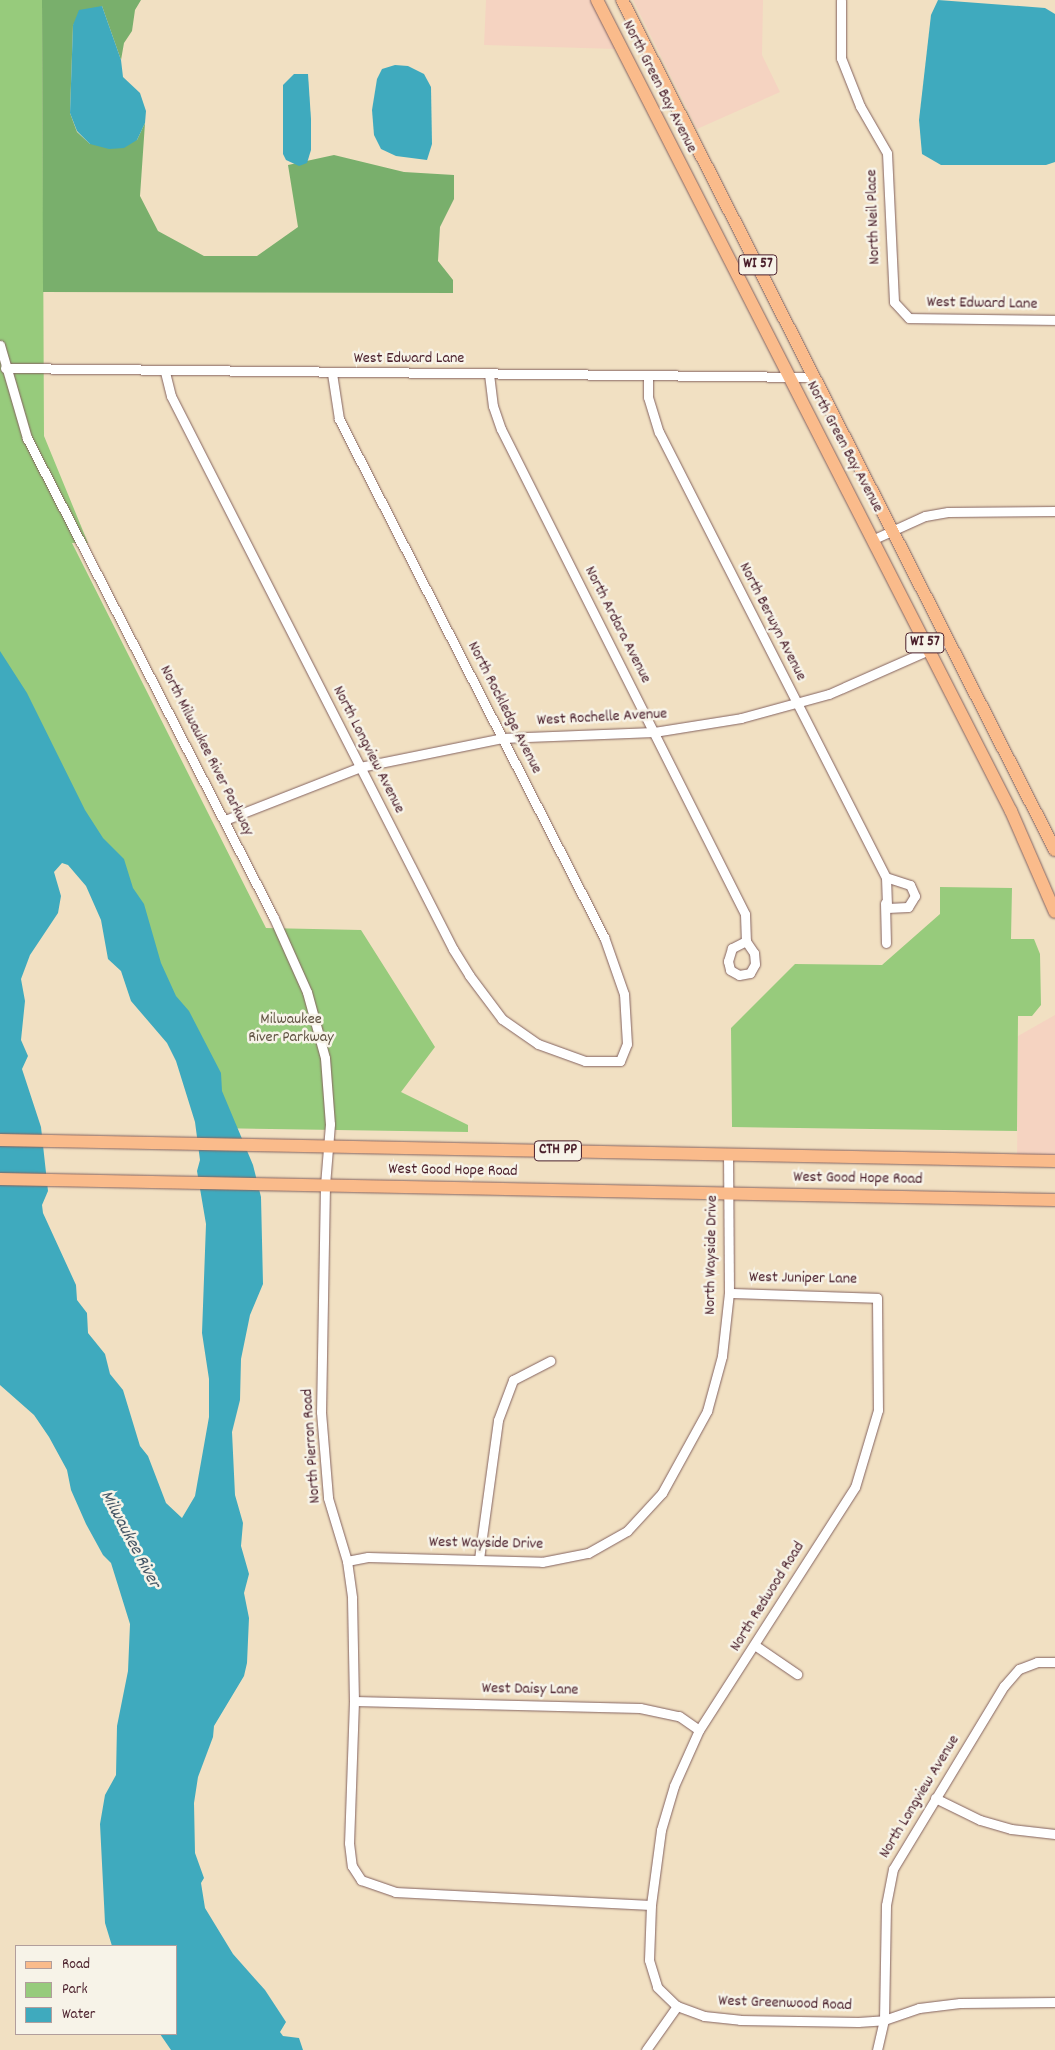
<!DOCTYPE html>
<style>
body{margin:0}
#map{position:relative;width:1055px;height:2050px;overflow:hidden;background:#f1e0c2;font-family:Dekko,sans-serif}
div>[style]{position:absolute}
.built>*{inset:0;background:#f5d3c1}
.green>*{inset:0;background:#97cb7c}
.forest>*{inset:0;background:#79af6c}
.water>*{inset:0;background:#3faabe}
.roads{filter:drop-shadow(0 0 1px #846360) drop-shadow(0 0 1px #846360)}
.street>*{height:9px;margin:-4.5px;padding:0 4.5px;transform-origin:4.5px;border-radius:4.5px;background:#fff}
.primary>*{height:12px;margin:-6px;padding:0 6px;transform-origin:6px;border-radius:6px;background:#fabb8b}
span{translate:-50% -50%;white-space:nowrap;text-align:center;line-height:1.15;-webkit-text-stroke:5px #f7f3e8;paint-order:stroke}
.shield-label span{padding:1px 4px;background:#f7f3e8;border:1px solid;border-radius:4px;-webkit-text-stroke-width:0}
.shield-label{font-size:15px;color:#4a1f2b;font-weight:700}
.street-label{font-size:16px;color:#4a1f2b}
.park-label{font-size:16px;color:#615343}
.water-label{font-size:18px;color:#465766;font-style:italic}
.legend{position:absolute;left:15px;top:1945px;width:162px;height:90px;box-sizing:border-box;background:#f7f3e8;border:1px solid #b29e9c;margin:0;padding:6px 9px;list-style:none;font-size:15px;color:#4a1f2b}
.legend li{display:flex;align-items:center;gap:10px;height:25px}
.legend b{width:25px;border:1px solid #b29e9c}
</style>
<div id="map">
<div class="built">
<div style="clip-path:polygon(486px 0,597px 0,616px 49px,484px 45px)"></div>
<div style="clip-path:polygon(633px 0,763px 0,762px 55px,780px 92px,697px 129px)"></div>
<div style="clip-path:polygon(1055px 1015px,1055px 1161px,1017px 1161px,1018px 1036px)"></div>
</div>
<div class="green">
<div style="clip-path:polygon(0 0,42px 0,44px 436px,88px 543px,72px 543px,266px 928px,361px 930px,435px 1047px,401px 1092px,468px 1125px,468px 1132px,212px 1128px,118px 925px,0 751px)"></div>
<div style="clip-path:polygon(940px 887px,1012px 888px,1011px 939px,1034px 939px,1040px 954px,1041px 1005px,1032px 1016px,1018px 1016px,1017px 1131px,732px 1127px,731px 1028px,795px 964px,882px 965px,940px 914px)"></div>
</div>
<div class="forest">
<div style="clip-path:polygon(42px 0,141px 0,135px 10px,132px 31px,124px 43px,121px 60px,102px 6px,73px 25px,70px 113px,77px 132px,90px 144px,137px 140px,145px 123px,140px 196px,158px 231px,204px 256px,257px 256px,298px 227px,288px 165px,334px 155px,404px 172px,454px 175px,454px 199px,440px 227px,438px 261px,453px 280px,453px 293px,43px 292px)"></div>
</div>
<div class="water">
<div style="clip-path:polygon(938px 0,1045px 8px,1055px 14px,1055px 162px,1046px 165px,941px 165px,922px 154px,919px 120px,931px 15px)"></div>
<div style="clip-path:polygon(102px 6px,121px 60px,123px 77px,140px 93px,146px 111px,145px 123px,137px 140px,124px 148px,109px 149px,90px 144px,77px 131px,70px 113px,73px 25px,79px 10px)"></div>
<div style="clip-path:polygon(395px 65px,408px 66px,424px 74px,431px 87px,432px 144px,427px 160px,396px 156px,381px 149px,374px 135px,372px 110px,377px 79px,382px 69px)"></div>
<div style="clip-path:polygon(294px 74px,308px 74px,311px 119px,311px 150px,307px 163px,299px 166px,286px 160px,283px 154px,283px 85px)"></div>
<div style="clip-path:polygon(evenodd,0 651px,27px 693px,85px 810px,103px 838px,124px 859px,133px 888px,144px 904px,161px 963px,176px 996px,189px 1011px,221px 1073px,222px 1091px,253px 1165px,261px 1197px,263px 1284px,250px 1315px,241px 1359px,240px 1400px,232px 1432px,235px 1495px,243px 1523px,241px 1546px,249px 1574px,244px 1593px,249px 1618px,247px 1663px,244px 1676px,214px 1726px,213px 1737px,198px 1777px,194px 1803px,195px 1853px,204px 1878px,201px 1883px,205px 1908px,233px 1954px,265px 1990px,286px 2022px,280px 2032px,283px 2036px,299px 2038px,303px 2050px,171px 2050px,160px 2034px,176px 2034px,176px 1946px,112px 1946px,105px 1923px,100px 1824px,105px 1795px,116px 1775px,117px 1726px,128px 1671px,130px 1624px,111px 1563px,103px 1555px,86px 1524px,71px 1490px,67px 1470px,49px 1437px,34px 1415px,0 1385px,0 651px,62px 863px,68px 865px,86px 886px,101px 920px,108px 959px,121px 971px,131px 1001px,167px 1043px,176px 1061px,195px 1122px,200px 1160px,197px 1171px,206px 1224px,202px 1333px,209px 1379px,209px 1417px,195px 1496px,182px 1518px,166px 1503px,148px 1456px,140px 1446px,123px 1390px,110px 1374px,105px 1354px,88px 1333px,87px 1313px,77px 1300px,76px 1285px,43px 1213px,42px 1205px,48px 1191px,41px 1127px,22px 1069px,28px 1056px,21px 1040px,25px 1001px,21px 979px,30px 955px,58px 913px,61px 896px,54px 872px,62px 863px)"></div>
</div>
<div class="roads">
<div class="street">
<div style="left:841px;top:0;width:58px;rotate:90deg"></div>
<div style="left:841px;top:58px;width:52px;rotate:68.4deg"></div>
<div style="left:860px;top:106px;width:54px;rotate:60.1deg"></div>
<div style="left:887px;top:153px;width:149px;rotate:87.3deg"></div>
<div style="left:894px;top:302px;width:22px;rotate:47deg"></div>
<div style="left:909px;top:318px;width:146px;rotate:0.8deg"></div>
<div style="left:0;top:345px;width:97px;rotate:73.8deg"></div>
<div style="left:27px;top:438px;width:538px;rotate:62.77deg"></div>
<div style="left:273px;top:916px;width:83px;rotate:65.9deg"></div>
<div style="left:307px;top:992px;width:68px;rotate:74.7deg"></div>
<div style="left:325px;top:1058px;width:66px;rotate:85.7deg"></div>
<div style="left:330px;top:1124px;width:61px;rotate:94.7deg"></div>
<div style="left:325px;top:1185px;width:227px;rotate:91deg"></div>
<div style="left:321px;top:1412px;width:86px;rotate:85.3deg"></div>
<div style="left:328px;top:1498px;width:66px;rotate:73.2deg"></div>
<div style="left:347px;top:1561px;width:37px;rotate:82deg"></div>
<div style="left:352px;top:1598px;width:103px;rotate:88.9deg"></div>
<div style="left:354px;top:1701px;width:142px;rotate:92deg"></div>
<div style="left:349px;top:1843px;width:23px;rotate:83deg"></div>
<div style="left:352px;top:1866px;width:17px;rotate:57deg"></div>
<div style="left:361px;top:1880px;width:36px;rotate:19deg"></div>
<div style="left:395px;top:1892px;width:256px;rotate:2.9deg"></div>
<div style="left:5px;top:368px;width:808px;rotate:0.64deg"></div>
<div style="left:165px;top:372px;width:25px;rotate:76deg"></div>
<div style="left:171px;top:396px;width:621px;rotate:62.98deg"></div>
<div style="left:453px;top:949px;width:31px;rotate:58deg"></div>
<div style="left:469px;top:975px;width:55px;rotate:53.1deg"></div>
<div style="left:502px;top:1019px;width:44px;rotate:34.8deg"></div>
<div style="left:538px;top:1044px;width:50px;rotate:19.9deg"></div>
<div style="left:585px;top:1061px;width:35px"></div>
<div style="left:620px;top:1061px;width:18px;rotate:-68deg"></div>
<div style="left:627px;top:1044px;width:50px;rotate:-93.4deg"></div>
<div style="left:624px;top:994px;width:60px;rotate:-109.3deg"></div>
<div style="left:604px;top:937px;width:582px;rotate:-117.09deg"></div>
<div style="left:339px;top:419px;width:47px;rotate:-98.7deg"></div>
<div style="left:489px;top:374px;width:32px;rotate:83deg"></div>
<div style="left:493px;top:406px;width:24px;rotate:71deg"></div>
<div style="left:501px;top:429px;width:543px;rotate:63.29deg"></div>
<div style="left:745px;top:914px;width:27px;rotate:88deg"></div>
<div style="left:746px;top:941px;width:16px;rotate:153deg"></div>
<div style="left:732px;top:948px;width:14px;rotate:107deg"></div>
<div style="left:728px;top:961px;width:9px;rotate:77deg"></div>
<div style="left:730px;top:970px;width:10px;rotate:29deg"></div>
<div style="left:739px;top:975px;width:11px;rotate:-10deg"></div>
<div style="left:750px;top:973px;width:10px;rotate:-61deg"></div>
<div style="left:755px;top:964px;width:11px;rotate:-95deg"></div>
<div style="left:754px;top:953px;width:14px;rotate:-124deg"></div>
<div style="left:648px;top:375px;width:22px;rotate:90deg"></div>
<div style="left:648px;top:397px;width:37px;rotate:73deg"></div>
<div style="left:659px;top:432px;width:500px;rotate:63deg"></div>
<div style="left:886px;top:877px;width:31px;rotate:88deg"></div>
<div style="left:887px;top:908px;width:21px;rotate:-3deg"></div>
<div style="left:908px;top:907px;width:13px;rotate:-58deg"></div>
<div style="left:915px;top:896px;width:12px;rotate:-114deg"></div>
<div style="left:910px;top:885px;width:25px;rotate:-162deg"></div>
<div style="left:874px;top:539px;width:56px;rotate:-24.3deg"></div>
<div style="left:925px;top:516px;width:23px;rotate:-10deg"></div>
<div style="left:948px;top:512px;width:107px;rotate:-0.5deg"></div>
<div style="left:225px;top:820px;width:145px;rotate:-21.4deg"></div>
<div style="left:360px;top:767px;width:145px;rotate:-11.5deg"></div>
<div style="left:502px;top:738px;width:152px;rotate:-2.3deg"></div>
<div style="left:654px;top:732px;width:88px;rotate:-9.1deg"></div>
<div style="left:741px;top:718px;width:91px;rotate:-15.3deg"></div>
<div style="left:829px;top:694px;width:131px;rotate:-23.8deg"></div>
<div style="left:885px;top:903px;width:40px;rotate:88.6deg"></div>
<div style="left:729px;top:1293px;width:148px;rotate:1.9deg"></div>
<div style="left:877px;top:1298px;width:112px;rotate:89.5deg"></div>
<div style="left:878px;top:1410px;width:80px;rotate:106.6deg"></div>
<div style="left:855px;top:1487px;width:289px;rotate:122.7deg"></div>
<div style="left:699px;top:1730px;width:61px;rotate:114.1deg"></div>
<div style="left:674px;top:1786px;width:46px;rotate:106.5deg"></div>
<div style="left:661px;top:1830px;width:76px;rotate:97.6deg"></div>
<div style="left:651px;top:1905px;width:55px;rotate:92.1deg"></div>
<div style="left:649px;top:1960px;width:28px;rotate:73deg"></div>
<div style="left:657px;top:1987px;width:28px;rotate:44deg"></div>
<div style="left:677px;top:2006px;width:29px;rotate:20deg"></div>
<div style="left:704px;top:2016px;width:36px;rotate:6deg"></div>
<div style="left:740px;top:2020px;width:118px;rotate:1deg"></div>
<div style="left:858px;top:2022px;width:26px;rotate:-4deg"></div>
<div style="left:884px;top:2020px;width:37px;rotate:-19deg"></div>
<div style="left:919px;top:2008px;width:41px;rotate:-7deg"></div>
<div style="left:960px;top:2003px;width:95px;rotate:-0.6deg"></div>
<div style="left:479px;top:1559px;width:140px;rotate:-82.2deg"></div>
<div style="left:498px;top:1420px;width:43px;rotate:-69.4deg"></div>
<div style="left:513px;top:1380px;width:42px;rotate:-27.2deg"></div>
<div style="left:347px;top:1561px;width:21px;rotate:-11deg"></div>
<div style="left:368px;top:1557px;width:174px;rotate:1.6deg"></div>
<div style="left:542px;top:1562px;width:47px;rotate:-11.1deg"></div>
<div style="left:588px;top:1553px;width:45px;rotate:-29.4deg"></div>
<div style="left:627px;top:1531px;width:52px;rotate:-47.4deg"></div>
<div style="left:662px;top:1493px;width:94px;rotate:-61.2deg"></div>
<div style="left:707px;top:1411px;width:57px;rotate:-74.7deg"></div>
<div style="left:722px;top:1356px;width:63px;rotate:-83.7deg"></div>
<div style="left:729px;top:1293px;width:138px;rotate:-90.4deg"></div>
<div style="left:756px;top:1646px;width:50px;rotate:34.3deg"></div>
<div style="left:354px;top:1701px;width:286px;rotate:1.4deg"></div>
<div style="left:640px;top:1708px;width:40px;rotate:12deg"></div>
<div style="left:679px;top:1716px;width:24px;rotate:35deg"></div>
<div style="left:935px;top:1798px;width:50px;rotate:26.1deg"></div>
<div style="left:980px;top:1820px;width:32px;rotate:16deg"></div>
<div style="left:1011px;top:1829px;width:44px;rotate:6.5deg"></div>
<div style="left:646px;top:2050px;width:54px;rotate:-54.8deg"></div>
<div style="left:877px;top:2050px;width:31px;rotate:-77deg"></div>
<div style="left:884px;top:2020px;width:115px;rotate:-89deg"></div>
<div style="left:886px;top:1905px;width:37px;rotate:-79deg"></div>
<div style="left:893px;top:1869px;width:214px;rotate:-58.8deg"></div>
<div style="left:1004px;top:1686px;width:23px;rotate:-49deg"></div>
<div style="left:1019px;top:1669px;width:19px;rotate:-21deg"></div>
<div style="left:1037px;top:1662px;width:18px"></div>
</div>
<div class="primary">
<div style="left:597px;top:0;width:911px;rotate:62.96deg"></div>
<div style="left:1011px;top:811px;width:110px;rotate:66.5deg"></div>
<div style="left:622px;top:0;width:954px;rotate:63.01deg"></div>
<div style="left:0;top:1140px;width:1055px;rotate:1.14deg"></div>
<div style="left:0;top:1179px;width:1055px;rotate:1.14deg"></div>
</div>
</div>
<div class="shield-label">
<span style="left:758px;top:265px">WI 57</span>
<span style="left:925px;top:643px">WI 57</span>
<span style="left:558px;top:1151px">CTH PP</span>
</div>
<div class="street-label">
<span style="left:659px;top:87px;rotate:63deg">North Green Bay Avenue</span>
<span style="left:874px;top:217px;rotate:-92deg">North Neil Place</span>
<span style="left:982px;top:304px;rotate:1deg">West Edward Lane</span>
<span style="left:409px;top:359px">West Edward Lane</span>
<span style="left:844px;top:447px;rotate:62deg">North Green Bay Avenue</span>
<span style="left:772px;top:622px;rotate:63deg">North Berwyn Avenue</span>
<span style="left:617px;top:625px;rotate:63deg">North Ardara Avenue</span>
<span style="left:504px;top:708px;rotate:63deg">North Rockledge Avenue</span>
<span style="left:602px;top:718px;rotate:-3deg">West Rochelle Avenue</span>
<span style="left:368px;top:750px;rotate:63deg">North Longview Avenue</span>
<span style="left:206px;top:751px;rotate:63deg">North Milwaukee River Parkway</span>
<span style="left:453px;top:1171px;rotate:1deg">West Good Hope Road</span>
<span style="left:858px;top:1179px;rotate:1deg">West Good Hope Road</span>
<span style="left:712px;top:1255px;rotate:-89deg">North Wayside Drive</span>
<span style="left:803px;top:1279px;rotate:1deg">West Juniper Lane</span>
<span style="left:312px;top:1446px;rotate:-94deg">North Pierron Road</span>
<span style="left:486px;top:1544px;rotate:1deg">West Wayside Drive</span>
<span style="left:768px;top:1597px;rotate:-58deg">North Redwood Road</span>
<span style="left:530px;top:1690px;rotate:1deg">West Daisy Lane</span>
<span style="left:920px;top:1797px;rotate:-59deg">North Longview Avenue</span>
<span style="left:785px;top:2004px;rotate:2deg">West Greenwood Road</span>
</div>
<div class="park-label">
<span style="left:291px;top:1029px">Milwaukee<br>River Parkway</span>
</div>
<div class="water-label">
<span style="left:129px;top:1540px;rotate:62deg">Milwaukee River</span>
</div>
<ul class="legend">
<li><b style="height:6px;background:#fabb8b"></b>Road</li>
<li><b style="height:14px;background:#97cb7c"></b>Park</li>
<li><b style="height:14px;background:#3faabe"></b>Water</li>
</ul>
</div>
